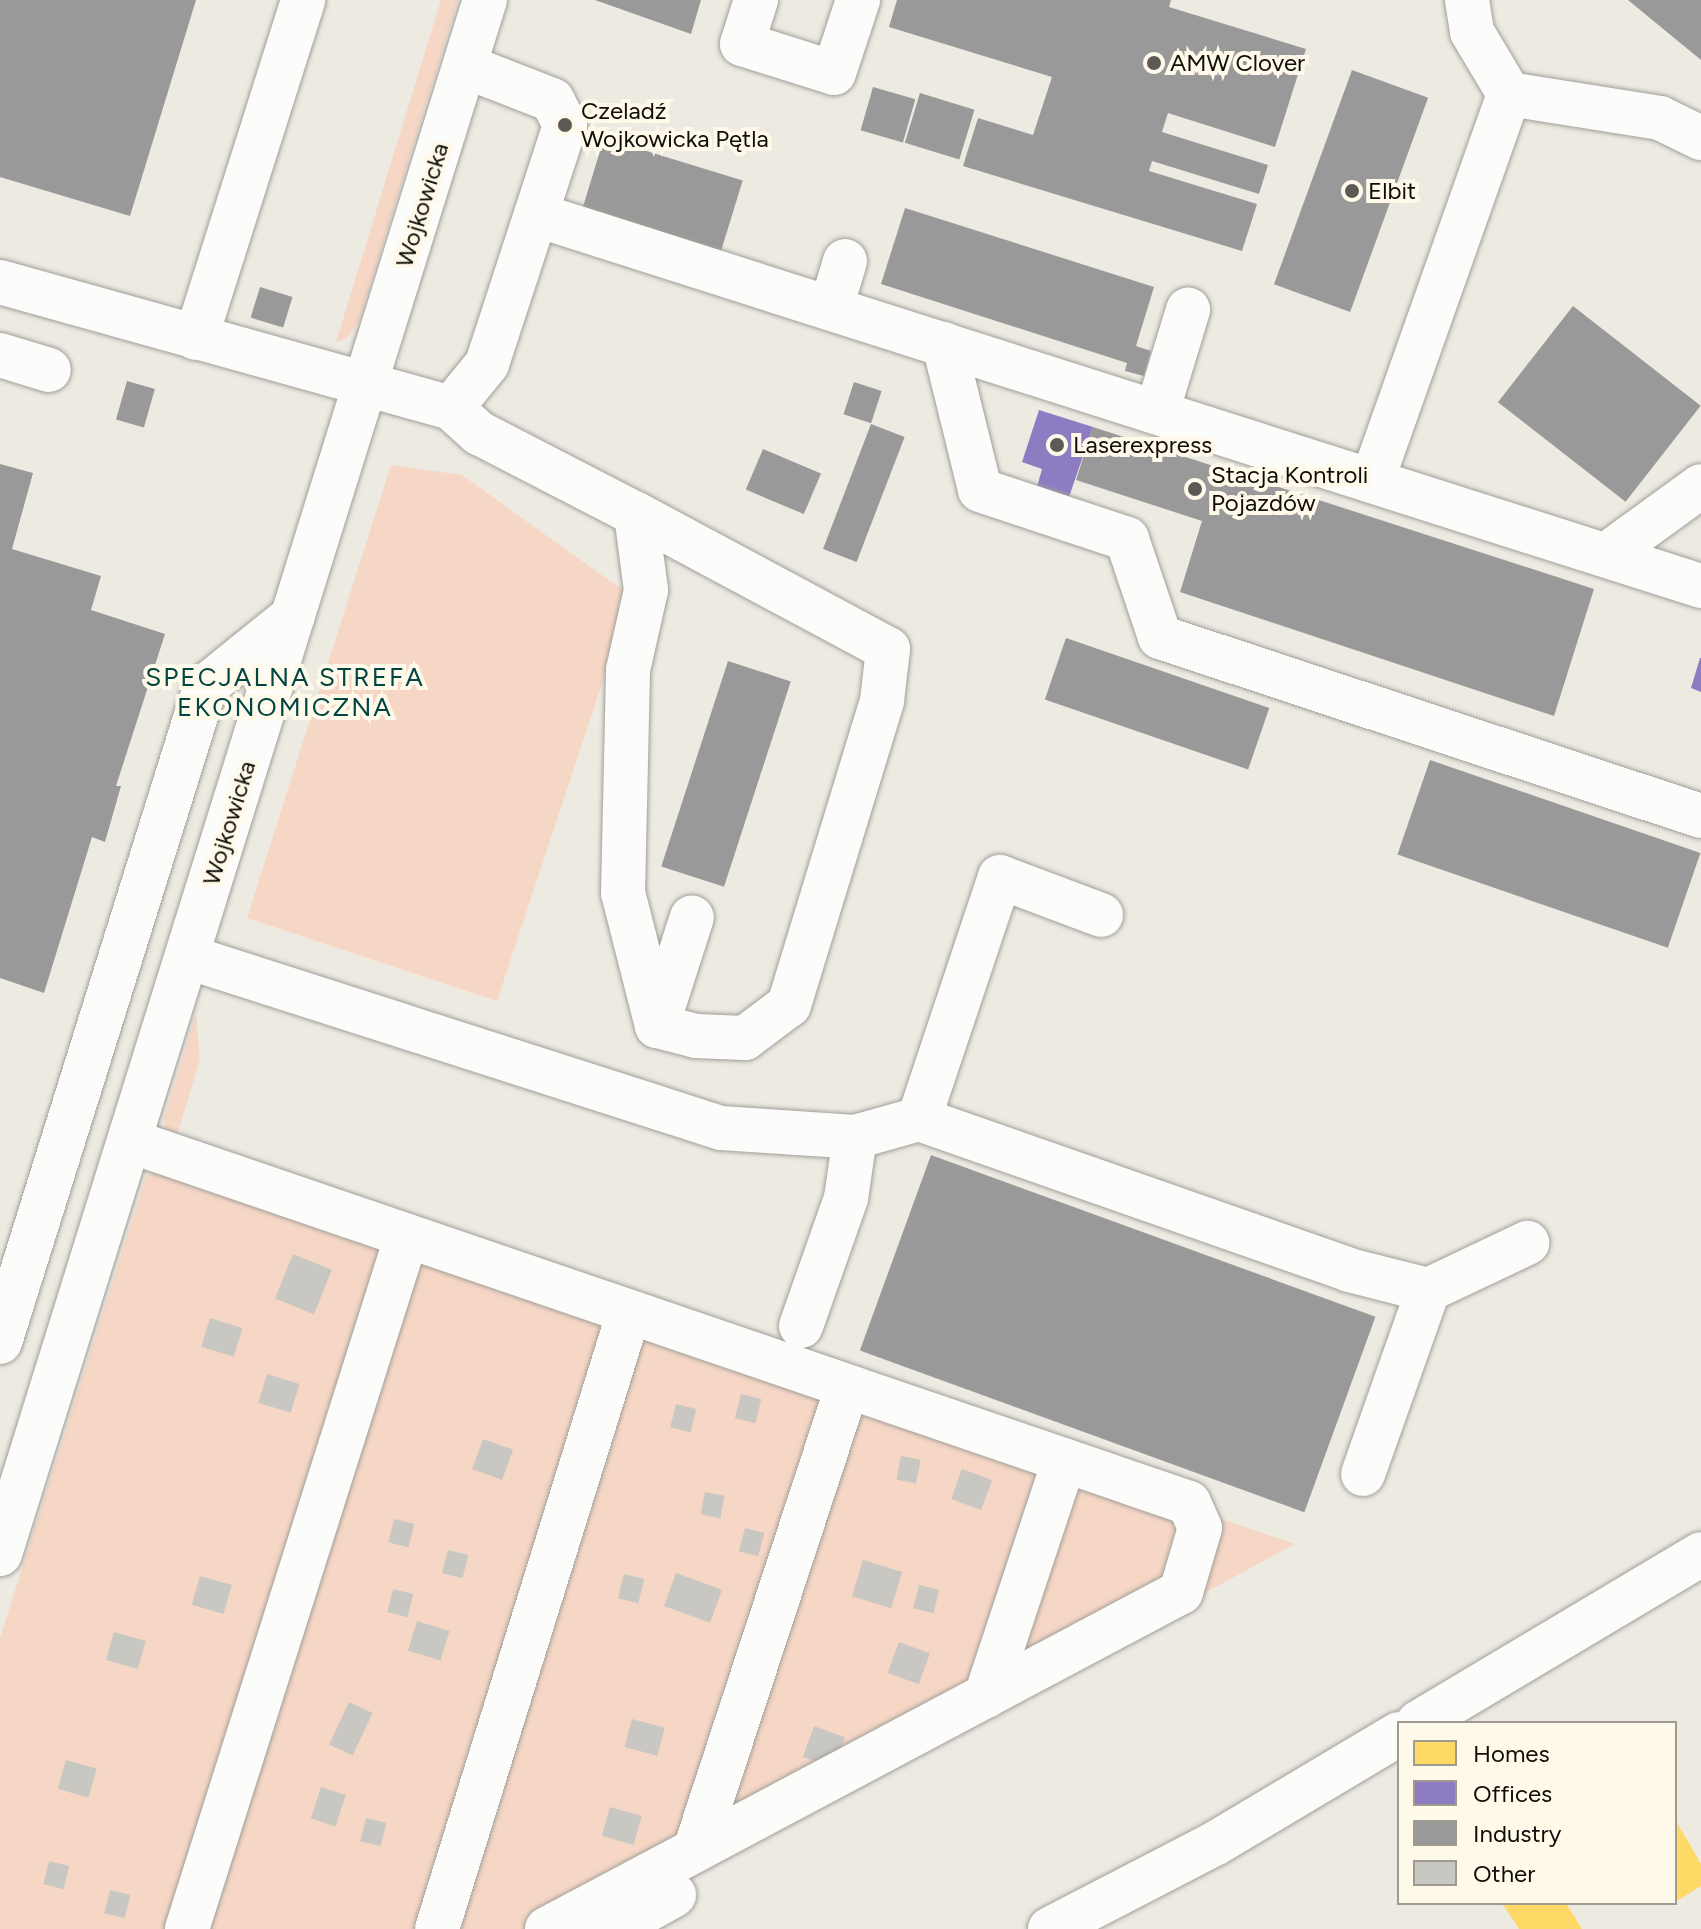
<!DOCTYPE html>
<meta charset="utf-8">
<style>
body{margin:0}
#map{position:relative;width:1701px;height:1929px;overflow:hidden;background:#edeae2;font-family:Figtree,sans-serif}
div>[style]{position:absolute}
.green>*{inset:0;background:#f6d7c6}
.homes>*{inset:0;background:#ffd966}
.offices>*{inset:0;background:#8e7cc3}
.industry>*{inset:0;background:#999;transform-origin:0 0}
.building>*{inset:0;background:#c9c7c1;transform-origin:0 0}
.roads{filter:drop-shadow(0 0 2px #a19f99) drop-shadow(0 0 2px #a19f99)}
.minor>*{height:44px;margin:-22px;padding:0 22px;transform-origin:22px;border-radius:22px;background:#fcfcfb}
.dots>*{width:22px;height:22px;translate:-50% -50%;box-sizing:border-box;border:4px solid #fff9ea;border-radius:50%}
span{translate:-50% -50%;white-space:nowrap;text-align:center;line-height:1.15;-webkit-text-stroke:8px #fff9ea;paint-order:stroke}
.poi-label{font-size:24px;color:#100d09}
.left{translate:0 -50%;text-align:left}
.street-label{font-size:24px;color:#100d09}
.neighbourhood-label{font-size:26px;color:#014543;letter-spacing:2px}
.legend{position:absolute;left:1397px;top:1721px;width:280px;height:184px;box-sizing:border-box;background:#fff9ea;border:2px solid #9f9b90;margin:0;padding:10px 14px;list-style:none;font-size:24px;color:#100d09}
.legend li{display:flex;align-items:center;gap:16px;height:40px}
.legend b{width:40px;border:2px solid #9f9b90}
</style>
<div id="map">
<div class="green">
<div style="clip-path:polygon(441px 0,458px 0,359px 321px,347px 338px,336px 342px)"></div>
<div style="clip-path:polygon(391px 465px,462px 475px,631px 596px,497px 1001px,247px 918px)"></div>
<div style="clip-path:polygon(196px 1014px,200px 1059px,175px 1142px,166px 1133px,164px 1119px)"></div>
<div style="clip-path:polygon(168px 1162px,1295px 1544px,583px 1929px,0 1929px,0 1638px,146px 1177px)"></div>
</div>
<div class="homes">
<div style="clip-path:polygon(1675px 1819px,1701px 1864px,1701px 1886px,1675px 1902px)"></div>
<div style="clip-path:polygon(1502px 1903px,1566px 1903px,1582px 1929px,1519px 1929px)"></div>
</div>
<div class="offices">
<div style="clip-path:polygon(1039px 410px,1093px 427px,1069px 497px,1037px 487px,1042px 469px,1022px 462px)"></div>
<div style="clip-path:polygon(1700px 658px,1701px 658px,1701px 692px,1691px 688px)"></div>
</div>
<div class="industry">
<div style="clip-path:polygon(0 0,196px 0,130px 216px,0 177px)"></div>
<div style="clip-path:polygon(595px 0,701px 0,691px 34px)"></div>
<div style="clip-path:polygon(897px 0,1171px 0,1169px 7px,1306px 49px,1275px 147px,1168px 113px,1162px 132px,1268px 165px,1259px 194px,1152px 161px,1149px 171px,1257px 204px,1242px 251px,963px 166px,978px 118px,1033px 135px,1052px 77px,889px 27px)"></div>
<div style="clip-path:polygon(1628px 0,1701px 0,1701px 60px)"></div>
<div style="left:1352px;top:70px;width:81px;height:228px;rotate:20deg"></div>
<div style="left:873px;top:87px;width:44px;height:45px;rotate:16deg"></div>
<div style="left:920px;top:93px;width:57px;height:52px;rotate:17deg"></div>
<div style="left:604px;top:138px;width:145px;height:75px;rotate:17deg"></div>
<div style="clip-path:polygon(905px 208px,1154px 287px,1136px 346px,1151px 351px,1144px 376px,1125px 371px,1127px 363px,881px 284px)"></div>
<div style="left:260px;top:287px;width:34px;height:32px;rotate:17deg"></div>
<div style="left:1573px;top:306px;width:162px;height:122px;rotate:38deg"></div>
<div style="left:127px;top:381px;width:29px;height:40px;rotate:16deg"></div>
<div style="left:854px;top:382px;width:29px;height:34px;rotate:18deg"></div>
<div style="left:871px;top:424px;width:36px;height:134px;rotate:21deg"></div>
<div style="clip-path:polygon(1093px 427px,1594px 589px,1554px 716px,1180px 592px,1202px 521px,1076px 480px)"></div>
<div style="left:763px;top:449px;width:63px;height:44px;rotate:23deg"></div>
<div style="clip-path:polygon(0 464px,33px 473px,12px 549px,101px 576px,91px 610px,165px 634px,116px 786px,121px 786px,105px 842px,92px 837px,44px 993px,0 978px)"></div>
<div style="left:1066px;top:638px;width:215px;height:65px;rotate:19deg"></div>
<div style="left:728px;top:661px;width:66px;height:216px;rotate:18deg"></div>
<div style="left:1430px;top:760px;width:286px;height:100px;rotate:19deg"></div>
<div style="left:931px;top:1155px;width:473px;height:208px;rotate:20deg"></div>
</div>
<div class="building">
<div style="left:293px;top:1254px;width:42px;height:48px;rotate:22deg"></div>
<div style="left:210px;top:1318px;width:34px;height:30px;rotate:17deg"></div>
<div style="left:267px;top:1374px;width:34px;height:30px;rotate:17deg"></div>
<div style="left:741px;top:1394px;width:21px;height:25px;rotate:14deg"></div>
<div style="left:676px;top:1404px;width:21px;height:24px;rotate:14deg"></div>
<div style="left:483px;top:1439px;width:32px;height:32px;rotate:20deg"></div>
<div style="left:901px;top:1456px;width:20px;height:24px;rotate:11deg"></div>
<div style="left:962px;top:1469px;width:32px;height:32px;rotate:20deg"></div>
<div style="left:705px;top:1492px;width:20px;height:23px;rotate:11deg"></div>
<div style="left:394px;top:1519px;width:21px;height:24px;rotate:14deg"></div>
<div style="left:745px;top:1528px;width:20px;height:24px;rotate:15deg"></div>
<div style="left:448px;top:1550px;width:21px;height:24px;rotate:14deg"></div>
<div style="left:863px;top:1560px;width:41px;height:38px;rotate:17deg"></div>
<div style="left:676px;top:1573px;width:49px;height:35px;rotate:20deg"></div>
<div style="left:624px;top:1574px;width:21px;height:25px;rotate:14deg"></div>
<div style="left:200px;top:1576px;width:33px;height:30px;rotate:16deg"></div>
<div style="left:919px;top:1585px;width:21px;height:24px;rotate:14deg"></div>
<div style="left:393px;top:1589px;width:21px;height:24px;rotate:14deg"></div>
<div style="left:417px;top:1621px;width:34px;height:31px;rotate:17deg"></div>
<div style="left:114px;top:1632px;width:33px;height:29px;rotate:16deg"></div>
<div style="left:899px;top:1642px;width:33px;height:33px;rotate:20deg"></div>
<div style="left:349px;top:1702px;width:26px;height:47px;rotate:25deg"></div>
<div style="left:632px;top:1719px;width:34px;height:29px;rotate:15deg"></div>
<div style="left:814px;top:1726px;width:33px;height:33px;rotate:20deg"></div>
<div style="left:66px;top:1760px;width:32px;height:30px;rotate:16deg"></div>
<div style="left:321px;top:1787px;width:26px;height:33px;rotate:18deg"></div>
<div style="left:610px;top:1807px;width:33px;height:30px;rotate:16deg"></div>
<div style="left:366px;top:1818px;width:21px;height:24px;rotate:14deg"></div>
<div style="left:49px;top:1861px;width:21px;height:24px;rotate:14deg"></div>
<div style="left:110px;top:1890px;width:21px;height:24px;rotate:14deg"></div>
</div>
<div class="roads">
<div class="minor">
<div style="left:756px;top:0;width:46px;rotate:107.7deg"></div>
<div style="left:742px;top:44px;width:96px;rotate:17.5deg"></div>
<div style="left:834px;top:73px;width:77px;rotate:-71.8deg"></div>
<div style="left:1467px;top:0;width:32px;rotate:81deg"></div>
<div style="left:1472px;top:32px;width:72px;rotate:59.2deg"></div>
<div style="left:1509px;top:94px;width:153px;rotate:9deg"></div>
<div style="left:1660px;top:118px;width:46px;rotate:26deg"></div>
<div style="left:537px;top:215px;width:1222px;rotate:17.68deg"></div>
<div style="left:0;top:282px;width:468px;rotate:15.6deg"></div>
<div style="left:451px;top:408px;width:38px;rotate:42deg"></div>
<div style="left:479px;top:433px;width:177px;rotate:27.3deg"></div>
<div style="left:636px;top:514px;width:286px;rotate:28.2deg"></div>
<div style="left:888px;top:649px;width:52px;rotate:96.6deg"></div>
<div style="left:882px;top:701px;width:318px;rotate:107deg"></div>
<div style="left:789px;top:1005px;width:55px;rotate:143.1deg"></div>
<div style="left:745px;top:1038px;width:49px;rotate:-177.7deg"></div>
<div style="left:696px;top:1036px;width:40px;rotate:-165.6deg"></div>
<div style="left:657px;top:1026px;width:137px;rotate:-104.3deg"></div>
<div style="left:623px;top:893px;width:223px;rotate:-88.7deg"></div>
<div style="left:628px;top:670px;width:82px;rotate:-77.3deg"></div>
<div style="left:646px;top:590px;width:77px;rotate:-97.5deg"></div>
<div style="left:831px;top:308px;width:49px;rotate:-73.4deg"></div>
<div style="left:196px;top:338px;width:355px;rotate:-72.4deg"></div>
<div style="left:944px;top:344px;width:150px;rotate:76.1deg"></div>
<div style="left:980px;top:490px;width:155px;rotate:18.4deg"></div>
<div style="left:1127px;top:539px;width:103px;rotate:71.4deg"></div>
<div style="left:1160px;top:637px;width:570px;rotate:18.31deg"></div>
<div style="left:0;top:355px;width:51px;rotate:17deg"></div>
<div style="left:451px;top:408px;width:57px;rotate:-50.7deg"></div>
<div style="left:487px;top:364px;width:251px;rotate:-71.9deg"></div>
<div style="left:565px;top:125px;width:28px;rotate:-117deg"></div>
<div style="left:552px;top:100px;width:93px;rotate:-158.7deg"></div>
<div style="left:1157px;top:412px;width:107px;rotate:-73.1deg"></div>
<div style="left:1372px;top:481px;width:411px;rotate:-70.5deg"></div>
<div style="left:1606px;top:555px;width:117px;rotate:-36deg"></div>
<div style="left:188px;top:957px;width:560px;rotate:17.79deg"></div>
<div style="left:721px;top:1128px;width:134px;rotate:3.8deg"></div>
<div style="left:855px;top:1137px;width:66px;rotate:-15.7deg"></div>
<div style="left:919px;top:1119px;width:456px;rotate:19.3deg"></div>
<div style="left:1349px;top:1270px;width:81px;rotate:14.2deg"></div>
<div style="left:1428px;top:1290px;width:110px;rotate:-25.4deg"></div>
<div style="left:657px;top:1026px;width:114px;rotate:-72.2deg"></div>
<div style="left:919px;top:1119px;width:255px;rotate:-71.5deg"></div>
<div style="left:1000px;top:877px;width:108px;rotate:20.6deg"></div>
<div style="left:130px;top:1141px;width:1119px;rotate:18.87deg"></div>
<div style="left:1189px;top:1503px;width:27px;rotate:66deg"></div>
<div style="left:1200px;top:1528px;width:67px;rotate:106.5deg"></div>
<div style="left:1181px;top:1592px;width:718px;rotate:152.01deg"></div>
<div style="left:801px;top:1326px;width:136px;rotate:-70.6deg"></div>
<div style="left:846px;top:1198px;width:62px;rotate:-81.6deg"></div>
<div style="left:0;top:1342px;width:686px;rotate:-72.62deg"></div>
<div style="left:205px;top:687px;width:113px;rotate:-38.9deg"></div>
<div style="left:1363px;top:1474px;width:195px;rotate:-70.5deg"></div>
<div style="left:0;top:1554px;width:1628px;rotate:-72.67deg"></div>
<div style="left:986px;top:1696px;width:248px;rotate:-71.6deg"></div>
<div style="left:1418px;top:1723px;width:330px;rotate:-30.8deg"></div>
<div style="left:695px;top:1850px;width:487px;rotate:-71.8deg"></div>
<div style="left:187px;top:1929px;width:725px;rotate:-72.41deg"></div>
<div style="left:437px;top:1929px;width:646px;rotate:-72.71deg"></div>
<div style="left:613px;top:1929px;width:70px;rotate:-29.1deg"></div>
<div style="left:1050px;top:1929px;width:187px;rotate:-27.4deg"></div>
<div style="left:1216px;top:1843px;width:213px;rotate:-30.8deg"></div>
</div>
</div>
<div class="dots">
<div style="left:1154px;top:63px;background:#5d5a55"></div>
<div style="left:565px;top:125px;background:#5d5a55"></div>
<div style="left:1352px;top:191px;background:#5d5a55"></div>
<div style="left:1057px;top:445px;background:#5d5a55"></div>
<div style="left:1195px;top:489px;background:#5d5a55"></div>
</div>
<div class="poi-label">
<span class="left" style="left:1170px;top:63px">AMW Clover</span>
<span class="left" style="left:581px;top:125px">Czeladź<br>Wojkowicka Pętla</span>
<span class="left" style="left:1368px;top:191px">Elbit</span>
<span class="left" style="left:1073px;top:445px">Laserexpress</span>
<span class="left" style="left:1211px;top:489px">Stacja Kontroli<br>Pojazdów</span>
</div>
<div class="street-label">
<span style="left:422px;top:205px;rotate:-73deg">Wojkowicka</span>
<span style="left:229px;top:823px;rotate:-73deg">Wojkowicka</span>
</div>
<div class="neighbourhood-label">
<span style="left:285px;top:693px">SPECJALNA STREFA<br>EKONOMICZNA</span>
</div>
<ul class="legend">
<li><b style="height:22px;background:#ffd966"></b>Homes</li>
<li><b style="height:22px;background:#8e7cc3"></b>Offices</li>
<li><b style="height:22px;background:#999"></b>Industry</li>
<li><b style="height:22px;background:#c9c7c1"></b>Other</li>
</ul>
</div>
